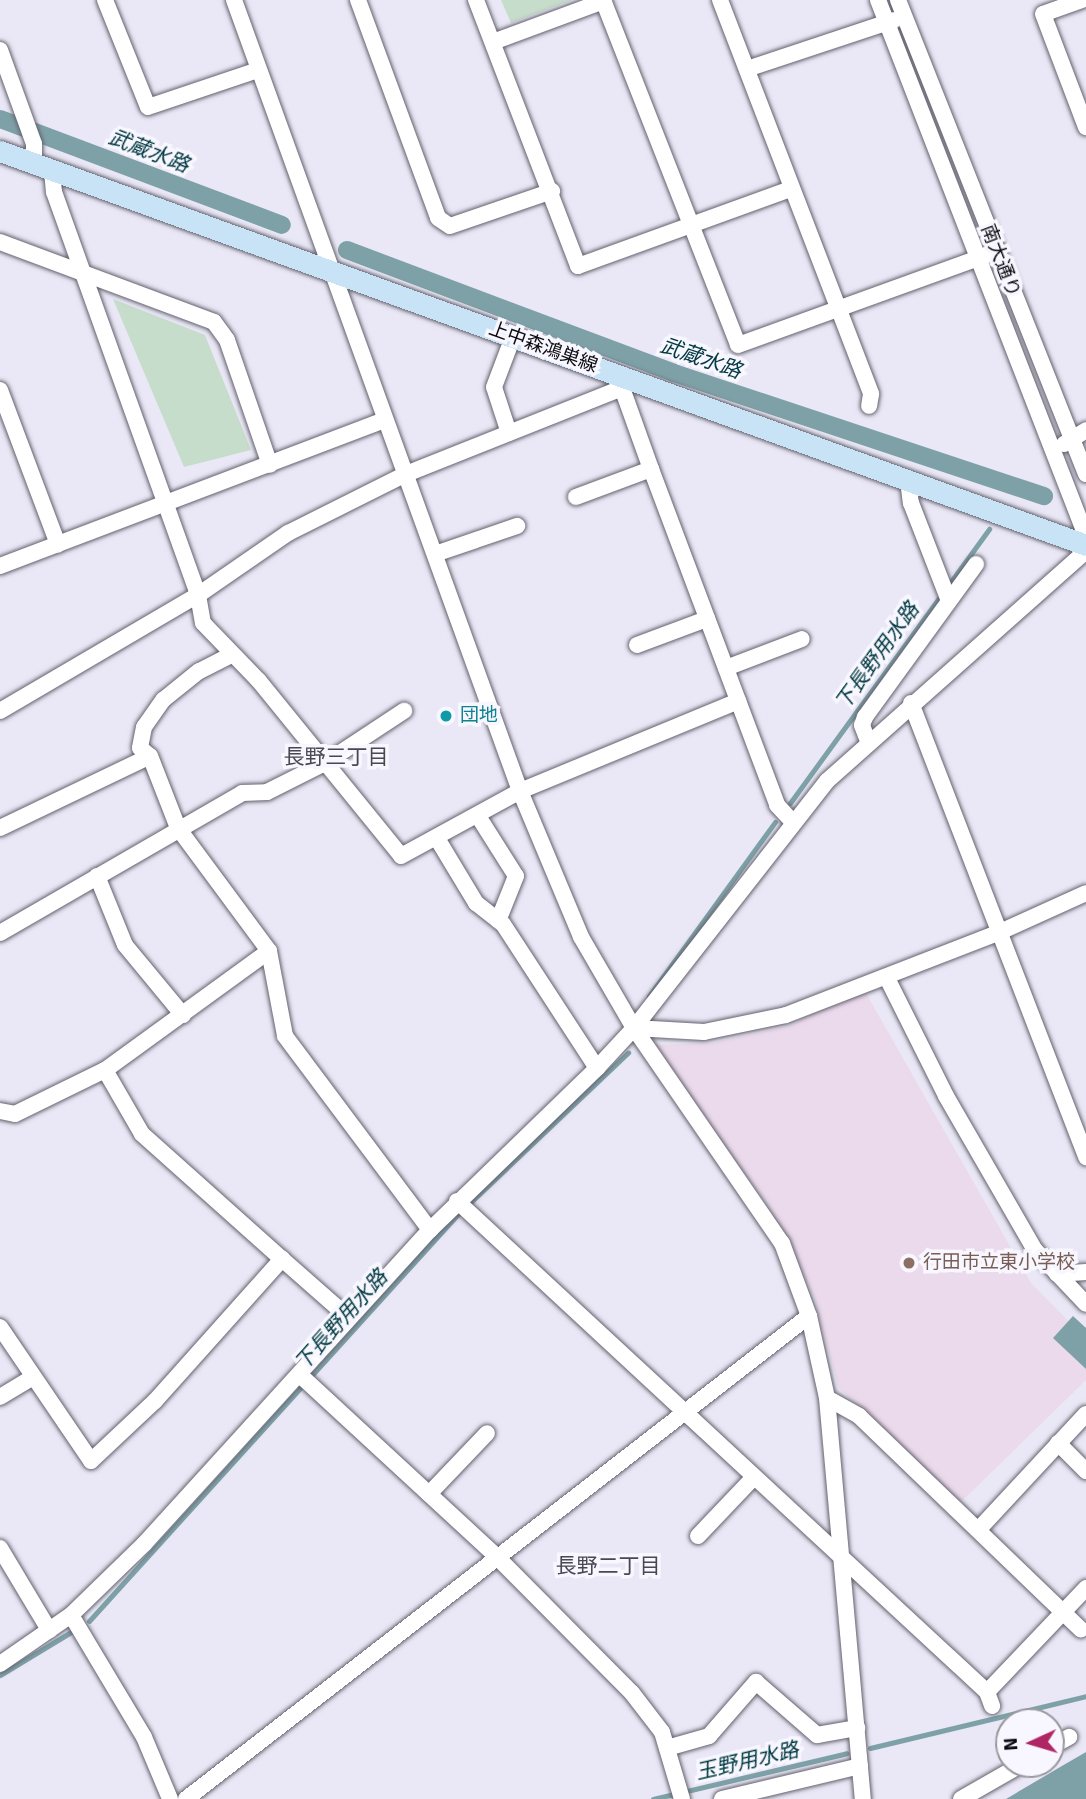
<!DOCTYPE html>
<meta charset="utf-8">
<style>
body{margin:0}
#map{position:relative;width:1086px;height:1799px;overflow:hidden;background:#eae8f6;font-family:Signika,"Noto Sans JP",sans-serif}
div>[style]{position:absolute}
.education>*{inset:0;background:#ebdaeb}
.green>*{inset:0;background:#c7ddcc}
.water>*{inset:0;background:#7ea1a8}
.stream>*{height:5px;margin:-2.5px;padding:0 2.5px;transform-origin:2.5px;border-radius:2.5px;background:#7ea1a8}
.canal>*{height:18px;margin:-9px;padding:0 9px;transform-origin:9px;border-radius:9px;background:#7ea1a8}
.roads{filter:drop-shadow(0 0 2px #63616d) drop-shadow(0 0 2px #63616d)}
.minor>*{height:16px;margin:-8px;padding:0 8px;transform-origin:8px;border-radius:8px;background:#fff}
.major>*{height:21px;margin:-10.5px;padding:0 10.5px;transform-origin:10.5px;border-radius:10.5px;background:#c8e2f6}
.dots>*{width:19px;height:19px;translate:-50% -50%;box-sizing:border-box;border:4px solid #f8f6fe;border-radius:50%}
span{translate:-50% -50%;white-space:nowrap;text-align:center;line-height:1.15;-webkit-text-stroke:7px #f8f6fe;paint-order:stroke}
.street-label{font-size:19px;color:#0c0b10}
.culture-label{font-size:19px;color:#0d838f}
.left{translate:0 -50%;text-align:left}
.education-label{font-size:19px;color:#785e54}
.water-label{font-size:21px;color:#003941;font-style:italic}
.neighbourhood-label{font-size:21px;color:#494752}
.north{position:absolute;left:995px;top:1708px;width:70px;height:70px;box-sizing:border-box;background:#f8f6fe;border:2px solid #9a989f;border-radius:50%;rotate:266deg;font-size:19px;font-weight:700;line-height:28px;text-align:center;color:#0c0b10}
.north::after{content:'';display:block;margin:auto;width:24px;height:32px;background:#b02564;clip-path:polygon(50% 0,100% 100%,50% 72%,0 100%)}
</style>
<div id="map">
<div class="education">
<div style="clip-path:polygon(863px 988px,1031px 1283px,1086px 1339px,1086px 1380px,960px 1503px,838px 1387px,815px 1299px,790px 1244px,763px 1198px,648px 1045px,711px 1043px,789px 1026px)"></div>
</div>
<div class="green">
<div style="clip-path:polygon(501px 0,572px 0,511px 23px)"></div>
<div style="clip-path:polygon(113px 299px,205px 335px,251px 450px,184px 467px)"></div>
</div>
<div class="water">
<div style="clip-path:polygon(1073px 1316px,1086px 1328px,1086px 1369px,1053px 1338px)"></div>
<div style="clip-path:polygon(1086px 1752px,1086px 1799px,1006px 1799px,1055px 1770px)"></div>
</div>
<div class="stream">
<div style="left:790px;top:803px;width:339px;rotate:-54deg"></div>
<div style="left:649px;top:996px;width:215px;rotate:-54.1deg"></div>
<div style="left:89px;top:1621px;width:548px;rotate:-47.81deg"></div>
<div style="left:457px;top:1215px;width:236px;rotate:-43.5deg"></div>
<div style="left:0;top:1675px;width:83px;rotate:-31.2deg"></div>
<div style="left:870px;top:1748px;width:222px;rotate:-13.5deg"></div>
<div style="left:653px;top:1799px;width:199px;rotate:-13.3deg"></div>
</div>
<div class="canal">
<div style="left:0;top:119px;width:301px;rotate:20.6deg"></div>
<div style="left:347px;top:250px;width:349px;rotate:20.6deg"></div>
<div style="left:674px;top:373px;width:390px;rotate:18.4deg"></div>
</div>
<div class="roads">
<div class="minor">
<div style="left:105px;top:0;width:115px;rotate:68.1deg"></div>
<div style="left:148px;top:107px;width:116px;rotate:-18.6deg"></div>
<div style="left:234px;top:0;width:841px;rotate:70.12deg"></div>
<div style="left:520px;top:791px;width:158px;rotate:67.3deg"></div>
<div style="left:581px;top:937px;width:105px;rotate:59.8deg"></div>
<div style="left:634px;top:1028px;width:261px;rotate:55.5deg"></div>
<div style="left:782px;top:1243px;width:78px;rotate:69.7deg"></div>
<div style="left:809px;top:1316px;width:84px;rotate:77.6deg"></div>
<div style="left:827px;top:1398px;width:403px;rotate:84.9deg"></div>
<div style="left:358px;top:0;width:232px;rotate:69.8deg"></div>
<div style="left:438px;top:218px;width:14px;rotate:34deg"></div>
<div style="left:450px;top:226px;width:108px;rotate:-18.9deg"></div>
<div style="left:476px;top:0;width:285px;rotate:69deg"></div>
<div style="left:578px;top:266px;width:226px;rotate:-19.9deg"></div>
<div style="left:603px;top:0;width:370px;rotate:68.6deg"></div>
<div style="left:720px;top:0;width:422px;rotate:69deg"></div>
<div style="left:871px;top:394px;width:12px;rotate:99deg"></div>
<div style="left:878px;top:0;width:575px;rotate:68.79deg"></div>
<div style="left:898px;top:0;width:510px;rotate:68.37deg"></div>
<div style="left:1082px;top:0;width:41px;rotate:160.3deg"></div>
<div style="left:1043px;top:14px;width:121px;rotate:69.2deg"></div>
<div style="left:493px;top:42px;width:118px;rotate:-20.3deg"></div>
<div style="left:0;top:50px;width:100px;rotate:70.1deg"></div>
<div style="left:34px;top:144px;width:19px;rotate:90deg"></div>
<div style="left:747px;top:69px;width:155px;rotate:-18.4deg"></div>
<div style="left:52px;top:170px;width:22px;rotate:85deg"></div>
<div style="left:54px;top:192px;width:428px;rotate:70.3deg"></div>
<div style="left:198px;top:595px;width:28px;rotate:80deg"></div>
<div style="left:203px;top:623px;width:81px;rotate:46deg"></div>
<div style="left:259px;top:681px;width:225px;rotate:50.9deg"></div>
<div style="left:401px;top:856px;width:136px;rotate:-28.6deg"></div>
<div style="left:520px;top:791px;width:236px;rotate:-22.4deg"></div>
<div style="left:0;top:242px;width:228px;rotate:20.5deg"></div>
<div style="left:214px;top:322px;width:22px;rotate:54deg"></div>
<div style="left:227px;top:340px;width:132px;rotate:71deg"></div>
<div style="left:738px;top:345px;width:264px;rotate:-19.9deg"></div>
<div style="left:627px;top:378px;width:11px;rotate:117deg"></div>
<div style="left:622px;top:388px;width:86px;rotate:70.3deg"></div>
<div style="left:651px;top:469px;width:359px;rotate:69.4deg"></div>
<div style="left:777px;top:805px;width:22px;rotate:47deg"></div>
<div style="left:0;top:390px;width:165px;rotate:69.4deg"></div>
<div style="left:509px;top:433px;width:48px;rotate:-108.1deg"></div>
<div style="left:494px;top:387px;width:53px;rotate:-69.2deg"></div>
<div style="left:1064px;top:444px;width:26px;rotate:-32deg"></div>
<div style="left:908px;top:480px;width:23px;rotate:83deg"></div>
<div style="left:911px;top:503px;width:105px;rotate:68.8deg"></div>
<div style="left:576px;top:497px;width:80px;rotate:-20.5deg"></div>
<div style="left:1086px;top:551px;width:346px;rotate:138.4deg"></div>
<div style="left:827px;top:781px;width:313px;rotate:128deg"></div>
<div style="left:634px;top:1028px;width:70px;rotate:3.3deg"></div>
<div style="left:704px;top:1032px;width:84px;rotate:-11.7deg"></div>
<div style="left:786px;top:1015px;width:230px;rotate:-21.2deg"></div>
<div style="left:1000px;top:932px;width:94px;rotate:-24.4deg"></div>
<div style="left:435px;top:554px;width:87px;rotate:-18.9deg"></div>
<div style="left:0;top:566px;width:412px;rotate:-20.8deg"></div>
<div style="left:637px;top:645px;width:75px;rotate:-20.4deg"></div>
<div style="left:231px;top:655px;width:36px;rotate:153deg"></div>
<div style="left:199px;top:671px;width:46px;rotate:141.1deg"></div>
<div style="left:163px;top:700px;width:33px;rotate:125deg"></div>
<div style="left:144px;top:727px;width:21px;rotate:101deg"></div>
<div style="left:140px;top:748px;width:13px;rotate:39deg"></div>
<div style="left:150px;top:756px;width:77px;rotate:68.7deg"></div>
<div style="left:178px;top:828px;width:153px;rotate:53.5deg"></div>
<div style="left:269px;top:951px;width:203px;rotate:144deg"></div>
<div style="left:105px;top:1070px;width:74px;rotate:60deg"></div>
<div style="left:142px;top:1134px;width:188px;rotate:41.8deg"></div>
<div style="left:726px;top:668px;width:81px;rotate:-20.9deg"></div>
<div style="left:911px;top:703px;width:487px;rotate:68.9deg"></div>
<div style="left:0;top:711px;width:229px;rotate:-30.4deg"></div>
<div style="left:198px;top:595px;width:109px;rotate:-34.6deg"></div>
<div style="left:288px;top:533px;width:132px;rotate:-26.6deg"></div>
<div style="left:406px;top:474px;width:232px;rotate:-21.7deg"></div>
<div style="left:868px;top:741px;width:17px;rotate:-111deg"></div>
<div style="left:862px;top:725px;width:9px;rotate:-69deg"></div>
<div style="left:865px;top:717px;width:189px;rotate:-54deg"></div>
<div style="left:478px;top:816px;width:71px;rotate:57.7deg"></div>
<div style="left:516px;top:876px;width:48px;rotate:111.8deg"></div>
<div style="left:0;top:828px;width:166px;rotate:-25.6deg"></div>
<div style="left:438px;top:840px;width:74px;rotate:58.9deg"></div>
<div style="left:476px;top:903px;width:34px;rotate:38deg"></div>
<div style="left:503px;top:924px;width:172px;rotate:56.9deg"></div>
<div style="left:597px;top:1068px;width:54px;rotate:-47.2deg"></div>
<div style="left:97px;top:876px;width:74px;rotate:67.9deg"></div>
<div style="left:125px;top:945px;width:91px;rotate:50.4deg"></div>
<div style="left:0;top:933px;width:280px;rotate:-30deg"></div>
<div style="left:242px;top:793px;width:25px;rotate:-2deg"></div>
<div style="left:267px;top:792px;width:65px;rotate:-26.6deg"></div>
<div style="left:325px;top:763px;width:95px;rotate:-33.4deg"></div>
<div style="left:269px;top:951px;width:86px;rotate:79.3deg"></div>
<div style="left:285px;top:1036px;width:242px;rotate:53.2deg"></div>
<div style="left:887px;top:978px;width:132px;rotate:63.4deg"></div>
<div style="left:946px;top:1096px;width:178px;rotate:60deg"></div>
<div style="left:1035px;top:1250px;width:74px;rotate:46.6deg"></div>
<div style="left:0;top:1111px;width:15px;rotate:11deg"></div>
<div style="left:15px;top:1114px;width:100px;rotate:-26.1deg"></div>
<div style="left:457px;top:1201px;width:722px;rotate:42.81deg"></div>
<div style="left:987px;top:1692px;width:15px;rotate:70deg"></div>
<div style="left:1057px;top:1274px;width:29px;rotate:-4deg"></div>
<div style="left:0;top:1327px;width:162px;rotate:55.8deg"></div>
<div style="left:91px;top:1461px;width:88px;rotate:-43.2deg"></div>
<div style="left:155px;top:1401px;width:191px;rotate:-48.2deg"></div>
<div style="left:282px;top:1259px;width:89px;rotate:41.4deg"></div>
<div style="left:300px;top:1375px;width:270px;rotate:42.7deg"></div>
<div style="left:498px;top:1558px;width:190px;rotate:45.2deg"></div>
<div style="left:632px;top:1693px;width:49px;rotate:52.4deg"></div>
<div style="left:662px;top:1732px;width:70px;rotate:73.4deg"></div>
<div style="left:0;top:1397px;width:37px;rotate:-31deg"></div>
<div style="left:827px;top:1398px;width:37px;rotate:29deg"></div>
<div style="left:859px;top:1416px;width:308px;rotate:43.9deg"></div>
<div style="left:1058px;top:1443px;width:40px;rotate:45deg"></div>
<div style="left:429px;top:1494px;width:84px;rotate:-46.4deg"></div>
<div style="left:979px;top:1529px;width:157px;rotate:-47.1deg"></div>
<div style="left:698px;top:1536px;width:79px;rotate:-46.5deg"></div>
<div style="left:0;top:1548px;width:96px;rotate:59.1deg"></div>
<div style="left:71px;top:1615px;width:142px;rotate:59.1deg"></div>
<div style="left:144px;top:1737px;width:67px;rotate:67.2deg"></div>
<div style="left:0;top:1664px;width:86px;rotate:-34.6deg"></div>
<div style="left:71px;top:1615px;width:103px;rotate:-44.2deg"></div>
<div style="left:145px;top:1543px;width:423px;rotate:-47.7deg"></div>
<div style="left:430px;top:1230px;width:233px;rotate:-44.1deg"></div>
<div style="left:987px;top:1692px;width:144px;rotate:-46.4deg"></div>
<div style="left:1051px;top:1747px;width:21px;rotate:-29deg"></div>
<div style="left:667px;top:1748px;width:44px;rotate:-15.9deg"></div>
<div style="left:709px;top:1736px;width:72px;rotate:-49deg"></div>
<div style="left:756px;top:1682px;width:81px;rotate:41deg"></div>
<div style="left:817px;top:1735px;width:41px;rotate:-9.9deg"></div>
<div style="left:186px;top:1799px;width:788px;rotate:-37.79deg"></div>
<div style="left:722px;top:1799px;width:142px;rotate:-13.4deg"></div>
<div style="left:961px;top:1799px;width:70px;rotate:-29.8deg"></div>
</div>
<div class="major">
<div style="left:0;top:151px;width:1155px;rotate:19.94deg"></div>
</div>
</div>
<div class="dots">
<div style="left:446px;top:716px;background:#0f9aa8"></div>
<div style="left:909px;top:1263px;background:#8d6e63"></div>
</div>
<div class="street-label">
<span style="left:1000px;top:261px;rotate:69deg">南大通り</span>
<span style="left:543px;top:348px;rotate:20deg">上中森鴻巣線</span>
</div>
<div class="culture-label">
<span class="left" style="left:460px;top:716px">団地</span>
</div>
<div class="education-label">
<span class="left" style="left:923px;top:1263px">行田市立東小学校</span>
</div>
<div class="water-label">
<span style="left:149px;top:151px;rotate:21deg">武蔵水路</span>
<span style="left:701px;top:358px;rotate:19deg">武蔵水路</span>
<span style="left:877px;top:656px;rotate:-54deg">下長野用水路</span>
<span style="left:341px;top:1320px;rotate:-48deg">下長野用水路</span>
<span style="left:747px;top:1761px;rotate:-13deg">玉野用水路</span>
</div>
<div class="neighbourhood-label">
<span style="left:336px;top:757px">長野三丁目</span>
<span style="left:608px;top:1566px">長野二丁目</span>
</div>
<div class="north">N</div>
</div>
